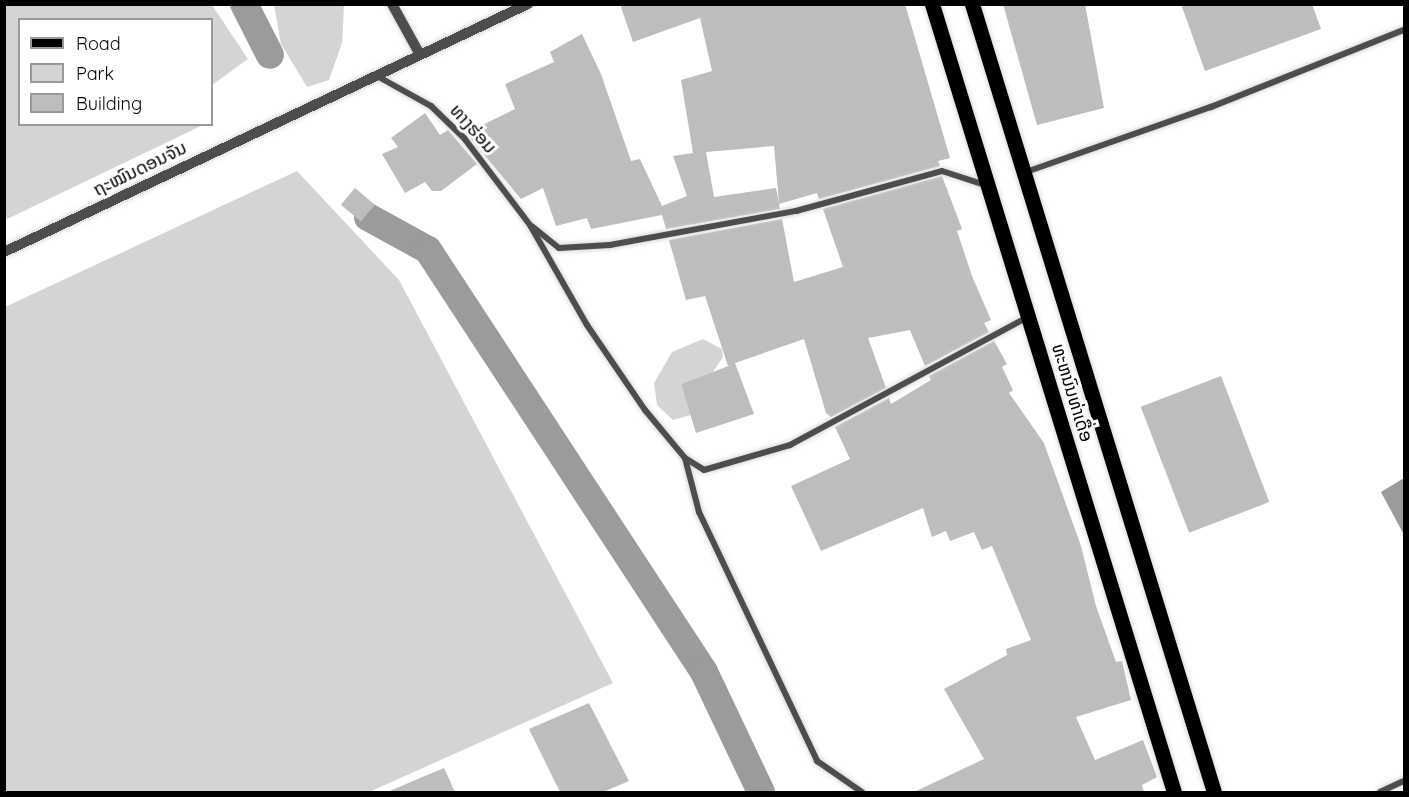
<!DOCTYPE html>
<meta charset="utf-8">
<style>
body{margin:0}
#map{position:relative;width:1409px;height:797px;overflow:hidden;background:#fff;font-family:Quicksand,"Noto Sans Lao",sans-serif}
div>[style]{position:absolute}
.green>*{inset:0;background:#d4d4d4}
.water>*{inset:0;background:#9b9b9b}
.canal>*{height:28px;margin:-14px;padding:0 14px;transform-origin:14px;border-radius:14px;background:#9b9b9b}
.building>*{inset:0;background:#bdbdbd;transform-origin:0 0}
.roads{filter:drop-shadow(0 0 2px #dbdbdb) drop-shadow(0 0 2px #dbdbdb)}
.minor>*{height:6px;margin:-3px;padding:0 3px;transform-origin:3px;border-radius:3px;background:#4d4d4d}
.tertiary>*{height:10px;margin:-5px;padding:0 5px;transform-origin:5px;border-radius:5px;background:#4d4d4d}
.primary>*{height:15px;margin:-7.5px;padding:0 7.5px;transform-origin:7.5px;border-radius:7.5px;background:#000}
span{translate:-50% -50%;white-space:nowrap;text-align:center;line-height:1.15;-webkit-text-stroke:6px #fff;paint-order:stroke}
.street-label{font-size:18px;color:#000}
.frame{position:absolute;inset:0;border:6px solid #000;pointer-events:none}
.legend{position:absolute;left:18px;top:18px;width:195px;height:108px;box-sizing:border-box;background:#fff;border:2px solid #999;margin:0;padding:8px 10px;list-style:none;font-size:18px;color:#000}
.legend li{display:flex;align-items:center;gap:12px;height:30px}
.legend b{width:30px;border:2px solid #999}
</style>
<div id="map">
<div class="green">
<div style="clip-path:polygon(5px 4px,212px 5px,248px 59px,212px 85px,212px 20px,20px 20px,20px 124px,203px 125px,5px 220px)"></div>
<div style="clip-path:polygon(274px 5px,344px 5px,342px 43px,329px 80px,307px 87px,281px 44px)"></div>
<div style="clip-path:polygon(297px 171px,399px 280px,613px 683px,369px 792px,5px 792px,5px 307px)"></div>
<div style="clip-path:polygon(703px 339px,722px 349px,723px 357px,713px 372px,681px 384px,691px 415px,673px 420px,657px 405px,654px 383px,672px 352px)"></div>
</div>
<div class="water">
<div style="clip-path:polygon(1404px 478px,1404px 535px,1381px 492px)"></div>
</div>
<div class="canal">
<div style="left:244px;top:4px;width:57px;rotate:63deg"></div>
<div style="left:368px;top:217px;width:68px;rotate:28.8deg"></div>
<div style="left:428px;top:250px;width:504px;rotate:56.81deg"></div>
<div style="left:704px;top:672px;width:133px;rotate:64.6deg"></div>
</div>
<div class="building">
<div style="clip-path:polygon(evenodd,620px 4px,905px 4px,950px 158px,938px 161px,940px 166px,819px 199px,817px 193px,779px 204px,780px 209px,666px 229px,662px 215px,591px 229px,587px 218px,556px 226px,543px 188px,521px 199px,466px 133px,515px 109px,505px 84px,554px 62px,550px 52px,582px 34px,601px 74px,631px 161px,640px 159px,662px 206px,687px 196px,673px 156px,693px 153px,681px 80px,712px 71px,700px 18px,633px 42px,620px 4px,774px 146px,779px 203px,776px 188px,714px 197px,706px 152px,774px 146px)"></div>
<div style="clip-path:polygon(1003px 4px,1085px 4px,1104px 108px,1037px 125px)"></div>
<div style="clip-path:polygon(1181px 4px,1312px 4px,1321px 29px,1205px 71px)"></div>
<div style="clip-path:polygon(425px 113px,440px 135px,448px 130px,477px 164px,441px 191px,432px 191px,425px 182px,405px 193px,382px 154px,398px 147px,391px 138px)"></div>
<div style="clip-path:polygon(942px 176px,962px 229px,957px 231px,972px 276px,991px 320px,984px 323px,989px 332px,925px 366px,910px 330px,868px 338px,886px 388px,831px 417px,826px 413px,804px 339px,735px 363px,754px 414px,696px 433px,681px 384px,734px 364px,728px 366px,705px 296px,686px 300px,669px 240px,782px 219px,794px 282px,843px 267px,823px 209px)"></div>
<div style="left:355px;top:188px;width:26px;height:22px;rotate:40deg"></div>
<div style="clip-path:polygon(994px 341px,1007px 364px,1002px 367px,1013px 390px,1009px 393px,1044px 443px,1081px 546px,1096px 606px,1116px 662px,1122px 661px,1131px 700px,1076px 717px,1095px 760px,1143px 740px,1157px 777px,1142px 785px,1144px 792px,914px 792px,984px 759px,944px 689px,1007px 655px,1006px 649px,1031px 640px,992px 546px,982px 550px,974px 532px,950px 541px,946px 531px,932px 537px,923px 508px,821px 551px,791px 486px,850px 459px,835px 427px,889px 398px,891px 404px,931px 380px,929px 376px)"></div>
<div style="left:1221px;top:376px;width:135px;height:86px;rotate:69deg"></div>
<div style="clip-path:polygon(589px 703px,629px 781px,603px 792px,560px 792px,529px 729px)"></div>
<div style="clip-path:polygon(444px 768px,455px 792px,387px 792px)"></div>
</div>
<div class="roads">
<div class="minor">
<div style="left:377px;top:76px;width:62px;rotate:29.1deg"></div>
<div style="left:431px;top:106px;width:46px;rotate:44.1deg"></div>
<div style="left:464px;top:138px;width:109px;rotate:52.8deg"></div>
<div style="left:530px;top:225px;width:115px;rotate:60.3deg"></div>
<div style="left:587px;top:325px;width:103px;rotate:55.7deg"></div>
<div style="left:645px;top:410px;width:62px;rotate:50.2deg"></div>
<div style="left:685px;top:458px;width:56px;rotate:75.5deg"></div>
<div style="left:699px;top:512px;width:276px;rotate:64.6deg"></div>
<div style="left:817px;top:761px;width:55px;rotate:34.6deg"></div>
<div style="left:1026px;top:172px;width:196px;rotate:-19.4deg"></div>
<div style="left:1211px;top:107px;width:208px;rotate:-21.8deg"></div>
<div style="left:533px;top:227px;width:33px;rotate:39deg"></div>
<div style="left:559px;top:248px;width:51px;rotate:-3.4deg"></div>
<div style="left:610px;top:245px;width:189px;rotate:-10.4deg"></div>
<div style="left:796px;top:211px;width:151px;rotate:-15.3deg"></div>
<div style="left:942px;top:171px;width:45px;rotate:18deg"></div>
<div style="left:685px;top:458px;width:22px;rotate:32deg"></div>
<div style="left:704px;top:470px;width:90px;rotate:-16.2deg"></div>
<div style="left:790px;top:445px;width:270px;rotate:-28.3deg"></div>
<div style="left:1380px;top:792px;width:26px;rotate:-25deg"></div>
</div>
<div class="tertiary">
<div style="left:392px;top:4px;width:56px;rotate:61.1deg"></div>
<div style="left:4px;top:252px;width:580px;rotate:-25.33deg"></div>
</div>
<div class="primary">
<div style="left:932px;top:4px;width:824px;rotate:72.93deg"></div>
<div style="left:972px;top:4px;width:824px;rotate:72.93deg"></div>
</div>
</div>
<div class="street-label">
<span style="left:473px;top:129px;rotate:48deg">ທາງຮ່ອມ</span>
<span style="left:140px;top:169px;rotate:-26deg">ຖະໝົນດອນຈັນ</span>
<span style="left:1072px;top:393px;rotate:73deg">ທະຫນົນທ່າເດື່ອ</span>
</div>
<div class="frame"></div>
<ul class="legend">
<li><b style="height:8px;background:#000"></b>Road</li>
<li><b style="height:16px;background:#d4d4d4"></b>Park</li>
<li><b style="height:16px;background:#bdbdbd"></b>Building</li>
</ul>
</div>
